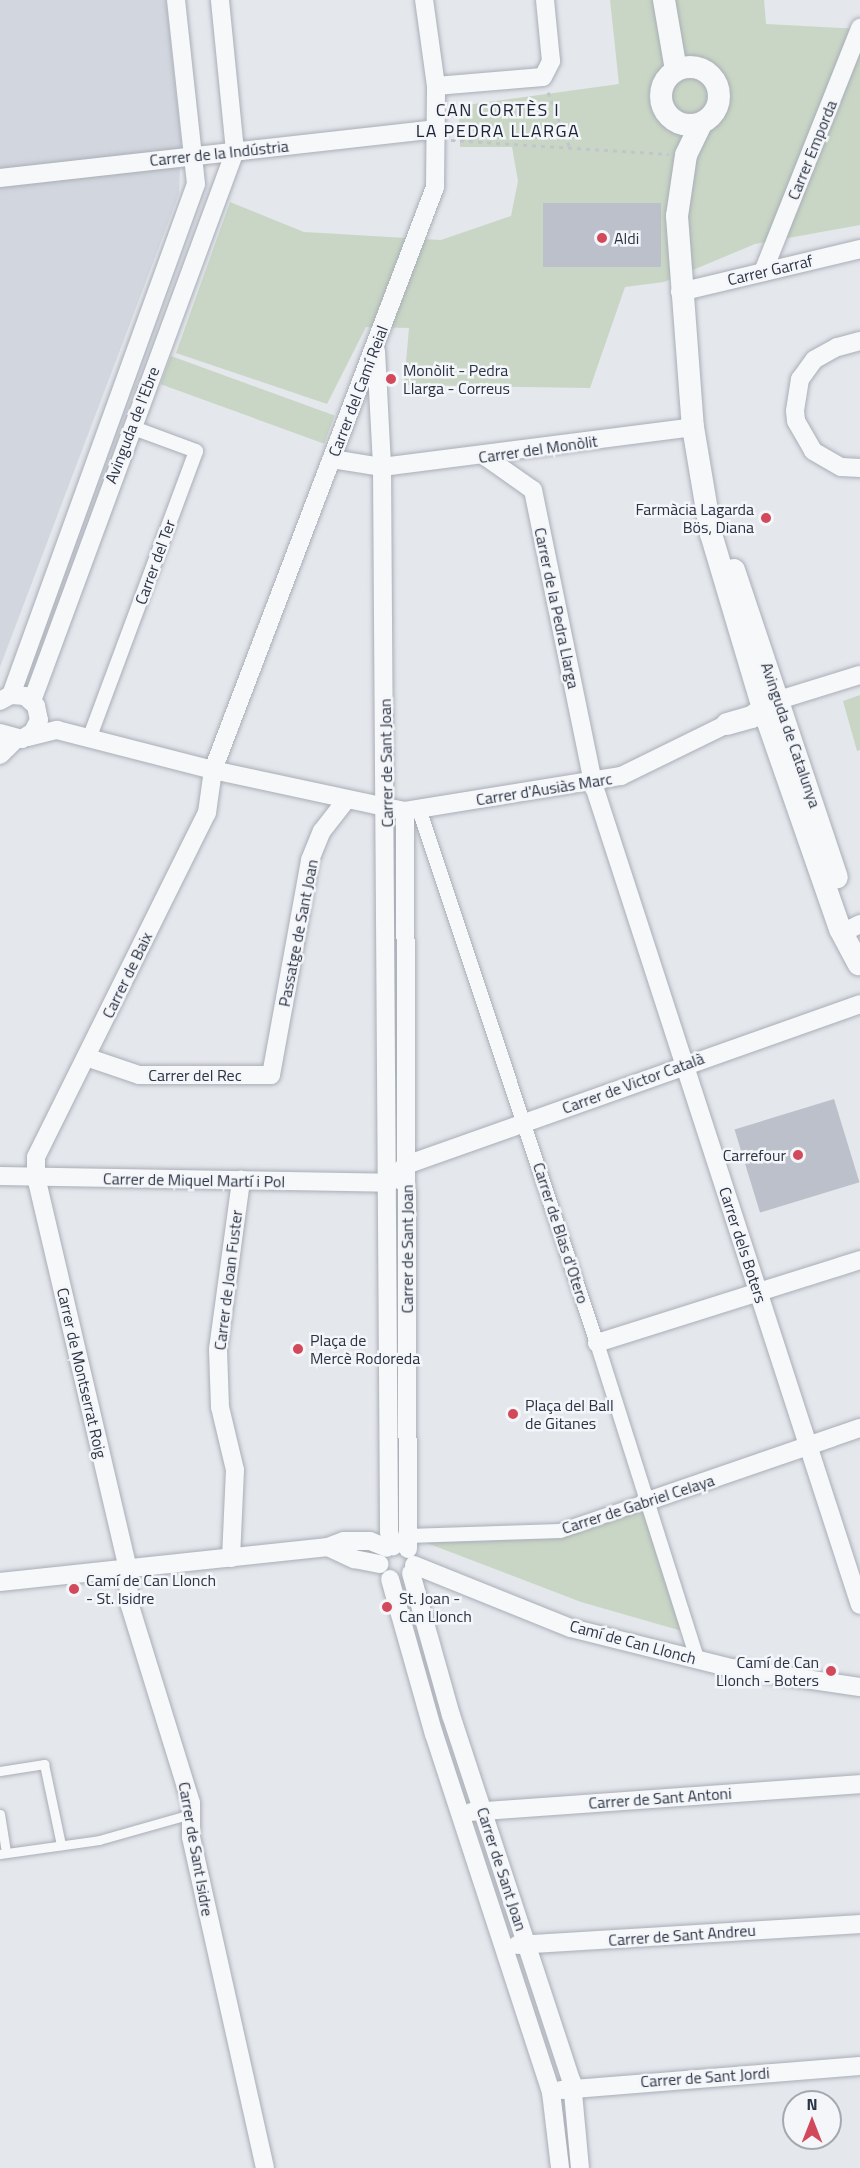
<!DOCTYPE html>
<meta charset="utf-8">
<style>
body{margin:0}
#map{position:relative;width:860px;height:2168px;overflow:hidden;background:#e4e7ec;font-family:"Titillium Web",sans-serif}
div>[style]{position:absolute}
.built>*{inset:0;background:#d2d6de}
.green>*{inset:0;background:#c9d6c5;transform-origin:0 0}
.building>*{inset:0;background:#bbc0ca;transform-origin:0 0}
.path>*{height:3px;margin-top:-1.5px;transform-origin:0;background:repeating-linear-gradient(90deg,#c2c5cb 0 4.5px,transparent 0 9px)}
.roads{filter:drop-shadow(0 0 2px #a9aeb7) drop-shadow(0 0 2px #a9aeb7)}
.service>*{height:9px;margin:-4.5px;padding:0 4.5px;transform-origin:4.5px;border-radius:4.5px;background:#f7f8fa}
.pedestrian>*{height:14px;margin:-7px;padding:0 7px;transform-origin:7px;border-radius:7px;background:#f7f8fa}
.minor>*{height:18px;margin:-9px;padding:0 9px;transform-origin:9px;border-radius:9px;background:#f7f8fa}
.tertiary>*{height:22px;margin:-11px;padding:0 11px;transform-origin:11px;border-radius:11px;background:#f7f8fa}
.tertiary>.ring{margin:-11px;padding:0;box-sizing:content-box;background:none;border:22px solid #f7f8fa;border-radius:50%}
.dots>*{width:16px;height:16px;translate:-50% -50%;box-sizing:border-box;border:3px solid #f4f6f9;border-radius:50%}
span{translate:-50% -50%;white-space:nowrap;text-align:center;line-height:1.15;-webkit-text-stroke:5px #f4f6f9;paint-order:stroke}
.street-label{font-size:16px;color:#2b3445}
.poi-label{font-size:16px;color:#2b3445}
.left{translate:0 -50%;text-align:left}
.right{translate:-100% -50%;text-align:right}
.neighbourhood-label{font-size:18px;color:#1d2536;letter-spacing:1.5px}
.north{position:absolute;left:782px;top:2090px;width:60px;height:60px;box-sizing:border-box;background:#f4f6f9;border:2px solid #a4a8b1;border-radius:50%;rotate:0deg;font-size:16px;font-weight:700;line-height:24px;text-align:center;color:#2b3445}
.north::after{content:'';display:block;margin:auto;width:21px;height:27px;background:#d1495b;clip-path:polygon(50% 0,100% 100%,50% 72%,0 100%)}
</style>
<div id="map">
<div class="built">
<div style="clip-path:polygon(0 0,166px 0,181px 141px,179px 194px,0 667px)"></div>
</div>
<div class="green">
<div style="clip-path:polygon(610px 0,764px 0,766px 24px,860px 29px,860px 225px,755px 244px,664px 282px,625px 287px,590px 388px,404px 385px,409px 328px,366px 327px,327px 404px,176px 353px,230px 202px,304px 232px,441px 240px,511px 216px,518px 181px,512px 147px,460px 147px,459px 106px,619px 84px)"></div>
<div style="left:171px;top:356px;width:174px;height:30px;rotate:20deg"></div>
<div style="clip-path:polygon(860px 695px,860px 750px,857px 751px,843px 701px)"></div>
<div style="clip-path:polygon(642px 1509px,682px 1631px,581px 1602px,424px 1542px,559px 1537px)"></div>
</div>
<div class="building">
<div style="left:661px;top:203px;width:64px;height:118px;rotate:90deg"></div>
<div style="left:834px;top:1099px;width:87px;height:104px;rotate:73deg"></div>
</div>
<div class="path">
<div style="left:548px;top:92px;width:58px;rotate:68.7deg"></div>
<div style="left:451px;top:140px;width:218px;rotate:3.7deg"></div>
</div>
<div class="roads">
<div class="service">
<div style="left:0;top:1771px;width:45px;rotate:-9deg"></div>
<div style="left:44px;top:1764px;width:83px;rotate:78.1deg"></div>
<div style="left:0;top:1814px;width:39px;rotate:81deg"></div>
<div style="left:0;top:1854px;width:100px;rotate:-8deg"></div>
<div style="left:99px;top:1840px;width:96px;rotate:-15.8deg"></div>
</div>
<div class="pedestrian">
<div style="left:89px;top:739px;width:307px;rotate:-69.6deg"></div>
<div style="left:196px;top:451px;width:69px;rotate:-159.7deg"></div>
<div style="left:419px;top:809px;width:563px;rotate:71.57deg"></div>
<div style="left:597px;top:1343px;width:331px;rotate:72.4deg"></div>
<div style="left:408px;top:1536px;width:152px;rotate:-1.9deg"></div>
<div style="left:560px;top:1531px;width:90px;rotate:-18.8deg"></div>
</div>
<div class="minor">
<div style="left:436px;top:86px;width:107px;rotate:-4.8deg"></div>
<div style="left:543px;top:77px;width:18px;rotate:-63deg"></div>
<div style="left:551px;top:61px;width:61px;rotate:-95.6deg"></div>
<div style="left:0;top:178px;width:440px;rotate:-6.4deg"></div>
<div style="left:763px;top:272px;width:263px;rotate:-68.3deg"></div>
<div style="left:680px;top:292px;width:185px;rotate:-13.4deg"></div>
<div style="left:860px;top:341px;width:24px;rotate:165deg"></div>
<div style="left:837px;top:347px;width:26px;rotate:151deg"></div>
<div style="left:814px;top:360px;width:24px;rotate:126deg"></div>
<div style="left:800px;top:379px;width:32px;rotate:99deg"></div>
<div style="left:795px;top:411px;width:10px;rotate:84deg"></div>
<div style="left:796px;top:421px;width:34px;rotate:60deg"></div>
<div style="left:813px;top:451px;width:32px;rotate:30deg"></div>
<div style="left:841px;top:467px;width:19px;rotate:3deg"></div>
<div style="left:376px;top:351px;width:116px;rotate:87deg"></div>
<div style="left:382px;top:467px;width:1065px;rotate:89.62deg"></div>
<div style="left:389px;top:1532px;width:15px;rotate:74deg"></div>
<div style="left:486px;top:457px;width:57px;rotate:35.1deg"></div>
<div style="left:533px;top:490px;width:299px;rotate:78.4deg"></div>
<div style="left:593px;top:783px;width:864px;rotate:72.01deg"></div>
<div style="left:332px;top:459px;width:51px;rotate:9.1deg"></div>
<div style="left:382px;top:467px;width:314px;rotate:-7.3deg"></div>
<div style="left:11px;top:695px;width:543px;rotate:-70.1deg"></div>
<div style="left:196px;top:184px;width:185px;rotate:-96.2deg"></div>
<div style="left:779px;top:700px;width:85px;rotate:-17.2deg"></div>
<div style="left:0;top:701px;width:13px;rotate:-29deg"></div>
<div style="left:11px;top:695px;width:14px;rotate:4deg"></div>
<div style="left:25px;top:696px;width:15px;rotate:42deg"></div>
<div style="left:36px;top:706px;width:14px;rotate:78deg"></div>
<div style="left:39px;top:720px;width:13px;rotate:117deg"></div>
<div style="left:33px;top:732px;width:13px;rotate:148deg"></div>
<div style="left:22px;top:739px;width:23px;rotate:-165deg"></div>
<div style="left:32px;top:701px;width:586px;rotate:-69.74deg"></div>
<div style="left:235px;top:151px;width:152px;rotate:-95.7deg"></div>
<div style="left:28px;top:737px;width:30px;rotate:-14deg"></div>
<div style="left:57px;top:730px;width:161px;rotate:14.4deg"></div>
<div style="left:213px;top:770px;width:196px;rotate:12.1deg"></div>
<div style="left:405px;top:811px;width:219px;rotate:-9.2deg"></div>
<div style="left:621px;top:776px;width:118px;rotate:-26.1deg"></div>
<div style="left:0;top:755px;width:21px;rotate:-45deg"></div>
<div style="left:405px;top:811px;width:738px;rotate:89.77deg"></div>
<div style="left:852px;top:928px;width:9px;rotate:-27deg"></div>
<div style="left:86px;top:1057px;width:56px;rotate:18.8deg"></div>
<div style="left:139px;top:1075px;width:132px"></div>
<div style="left:271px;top:1075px;width:219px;rotate:-79.7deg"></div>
<div style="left:310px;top:860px;width:31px;rotate:-68deg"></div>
<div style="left:322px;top:831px;width:39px;rotate:-52deg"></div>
<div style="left:0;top:1176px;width:389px;rotate:1deg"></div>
<div style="left:389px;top:1183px;width:25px;rotate:-47deg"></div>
<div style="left:406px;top:1165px;width:482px;rotate:-19.5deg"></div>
<div style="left:597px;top:1343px;width:276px;rotate:-17.5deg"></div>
<div style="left:645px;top:1502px;width:227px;rotate:-19deg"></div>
<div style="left:328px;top:1547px;width:29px;rotate:25deg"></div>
<div style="left:354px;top:1559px;width:26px;rotate:11deg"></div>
<div style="left:231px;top:1558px;width:88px;rotate:-87.4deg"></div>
<div style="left:235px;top:1470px;width:65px;rotate:-103.4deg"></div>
<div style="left:220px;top:1407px;width:58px;rotate:-92deg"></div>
<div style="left:218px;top:1349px;width:171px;rotate:-82.2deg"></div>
<div style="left:414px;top:1565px;width:169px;rotate:21.9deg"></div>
<div style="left:571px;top:1628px;width:165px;rotate:14deg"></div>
<div style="left:731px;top:1668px;width:130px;rotate:8.4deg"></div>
<div style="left:411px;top:1573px;width:148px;rotate:74.3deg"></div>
<div style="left:451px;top:1715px;width:386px;rotate:71.8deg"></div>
<div style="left:572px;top:2082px;width:86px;rotate:84.7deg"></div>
<div style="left:390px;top:1579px;width:161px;rotate:74.2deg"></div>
<div style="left:434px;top:1734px;width:377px;rotate:71.9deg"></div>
<div style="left:551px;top:2092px;width:77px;rotate:83.2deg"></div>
<div style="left:0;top:1582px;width:330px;rotate:-6.1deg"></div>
<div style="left:328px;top:1547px;width:17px;rotate:-21deg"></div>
<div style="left:344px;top:1541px;width:26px"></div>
<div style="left:370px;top:1541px;width:18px;rotate:22deg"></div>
<div style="left:471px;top:1812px;width:390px;rotate:-4.1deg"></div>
<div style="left:517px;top:1945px;width:344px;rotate:-3.5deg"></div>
<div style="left:561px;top:2090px;width:300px;rotate:-4.6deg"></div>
<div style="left:265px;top:2168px;width:339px;rotate:-102.6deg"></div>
<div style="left:191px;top:1837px;width:34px;rotate:-90deg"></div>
<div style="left:191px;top:1803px;width:209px;rotate:-107.2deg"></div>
<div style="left:129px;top:1603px;width:34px;rotate:-92deg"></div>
<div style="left:128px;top:1569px;width:403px;rotate:-103.2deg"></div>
<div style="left:36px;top:1177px;width:20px;rotate:-90deg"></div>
<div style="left:36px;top:1157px;width:384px;rotate:-63.6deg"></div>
<div style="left:207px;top:813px;width:43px;rotate:-82.1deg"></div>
<div style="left:213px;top:770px;width:624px;rotate:-69.15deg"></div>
<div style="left:435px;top:187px;width:101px;rotate:-89.4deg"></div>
<div style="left:436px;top:86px;width:87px;rotate:-97.9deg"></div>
</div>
<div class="tertiary">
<div style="left:664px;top:0;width:71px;rotate:80.3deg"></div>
<div class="ring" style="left:661px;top:67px;width:36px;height:36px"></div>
<div style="left:701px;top:124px;width:34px;rotate:116deg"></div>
<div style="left:686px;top:155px;width:62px;rotate:98.4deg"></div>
<div style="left:677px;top:216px;width:212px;rotate:85.7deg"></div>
<div style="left:693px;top:427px;width:109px;rotate:80.5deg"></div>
<div style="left:711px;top:534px;width:182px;rotate:73.4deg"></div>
<div style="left:763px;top:708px;width:234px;rotate:70.8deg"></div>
<div style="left:840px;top:929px;width:40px;rotate:62deg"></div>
<div style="left:734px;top:570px;width:324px;rotate:71.5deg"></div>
<div style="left:727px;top:724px;width:26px;rotate:-16deg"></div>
<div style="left:752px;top:717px;width:14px;rotate:-39deg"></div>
<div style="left:763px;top:708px;width:14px;rotate:-78deg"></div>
</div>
</div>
<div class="dots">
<div style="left:602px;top:238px;background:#d1495b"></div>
<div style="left:391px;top:379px;background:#d1495b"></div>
<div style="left:766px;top:518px;background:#d1495b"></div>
<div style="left:798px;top:1155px;background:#d1495b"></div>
<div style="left:298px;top:1349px;background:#d1495b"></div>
<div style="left:513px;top:1414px;background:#d1495b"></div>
<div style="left:74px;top:1589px;background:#d1495b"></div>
<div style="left:387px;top:1607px;background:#d1495b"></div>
<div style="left:831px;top:1671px;background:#d1495b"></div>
</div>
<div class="street-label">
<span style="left:812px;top:150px;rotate:-68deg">Carrer Emporda</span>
<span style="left:219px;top:153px;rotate:-6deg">Carrer de la Indústria</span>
<span style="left:770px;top:270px;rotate:-13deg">Carrer Garraf</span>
<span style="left:358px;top:391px;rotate:-69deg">Carrer del Camí Reial</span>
<span style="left:132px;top:425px;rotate:-69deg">Avinguda de l'Ebre</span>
<span style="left:538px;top:449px;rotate:-8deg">Carrer del Monòlit</span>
<span style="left:155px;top:562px;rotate:-70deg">Carrer del Ter</span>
<span style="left:557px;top:608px;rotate:78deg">Carrer de la Pedra Llarga</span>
<span style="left:791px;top:735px;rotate:71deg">Avinguda de Catalunya</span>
<span style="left:386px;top:763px;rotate:-91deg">Carrer de Sant Joan</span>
<span style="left:544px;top:789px;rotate:-9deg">Carrer d'Ausiàs Marc</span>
<span style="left:298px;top:933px;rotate:-79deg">Passatge de Sant Joan</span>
<span style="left:127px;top:975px;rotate:-64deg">Carrer de Baix</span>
<span style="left:195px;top:1075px">Carrer del Rec</span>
<span style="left:633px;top:1083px;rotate:-20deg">Carrer de Victor Català</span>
<span style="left:194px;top:1180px;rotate:1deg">Carrer de Miquel Martí i Pol</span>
<span style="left:561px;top:1233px;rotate:72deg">Carrer de Blas d'Otero</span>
<span style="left:743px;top:1245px;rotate:72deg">Carrer dels Boters</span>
<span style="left:407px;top:1249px;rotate:-90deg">Carrer de Sant Joan</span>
<span style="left:228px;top:1280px;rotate:-83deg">Carrer de Joan Fuster</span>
<span style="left:82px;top:1373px;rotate:77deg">Carrer de Montserrat Roig</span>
<span style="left:638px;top:1504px;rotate:-18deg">Carrer de Gabriel Celaya</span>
<span style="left:633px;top:1642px;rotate:15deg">Camí de Can Llonch</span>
<span style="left:660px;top:1798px;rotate:-4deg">Carrer de Sant Antoni</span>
<span style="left:196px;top:1849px;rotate:80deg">Carrer de Sant Isidre</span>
<span style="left:502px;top:1869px;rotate:72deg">Carrer de Sant Joan</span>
<span style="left:682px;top:1935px;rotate:-4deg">Carrer de Sant Andreu</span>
<span style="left:705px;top:2077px;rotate:-4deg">Carrer de Sant Jordi</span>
</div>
<div class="poi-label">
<span class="left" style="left:614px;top:238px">Aldi</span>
<span class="left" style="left:403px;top:379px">Monòlit - Pedra<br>Llarga - Correus</span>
<span class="right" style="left:754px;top:518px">Farmàcia Lagarda<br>Bös, Diana</span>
<span class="right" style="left:786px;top:1155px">Carrefour</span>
<span class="left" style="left:310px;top:1349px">Plaça de<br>Mercè Rodoreda</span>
<span class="left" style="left:525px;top:1414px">Plaça del Ball<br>de Gitanes</span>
<span class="left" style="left:86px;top:1589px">Camí de Can Llonch<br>- St. Isidre</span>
<span class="left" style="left:399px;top:1607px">St. Joan -<br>Can Llonch</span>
<span class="right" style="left:819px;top:1671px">Camí de Can<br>Llonch - Boters</span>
</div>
<div class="neighbourhood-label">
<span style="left:498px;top:121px">CAN CORTÈS I<br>LA PEDRA LLARGA</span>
</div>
<div class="north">N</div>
</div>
